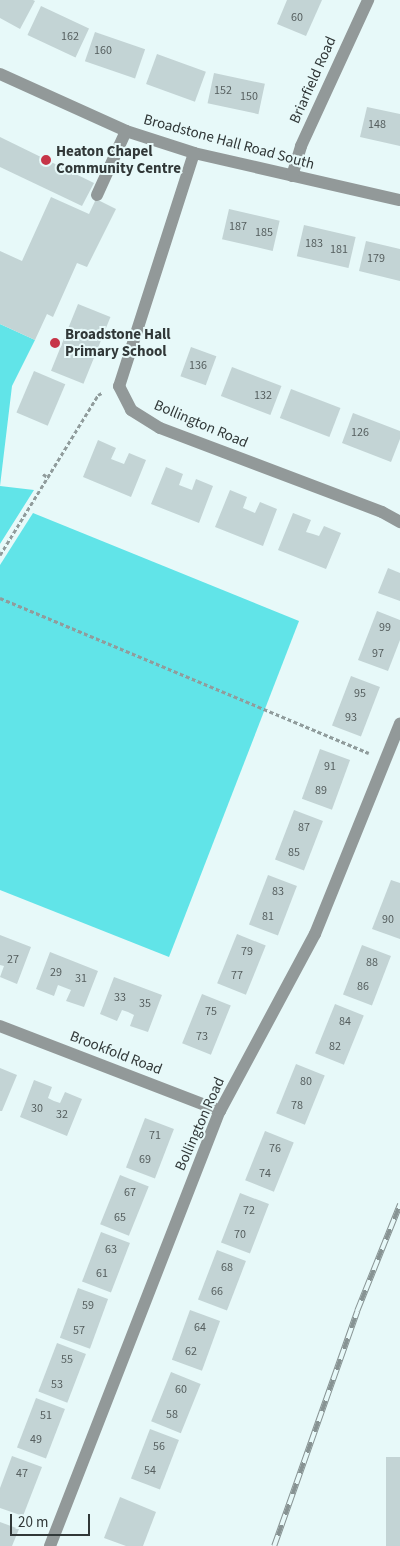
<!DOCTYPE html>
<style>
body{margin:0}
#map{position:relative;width:400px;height:1546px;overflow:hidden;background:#e7f9f9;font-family:"Source Sans 3",sans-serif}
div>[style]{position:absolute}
.green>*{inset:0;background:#61e4e8}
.building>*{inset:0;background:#c3d4d5;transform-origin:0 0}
.path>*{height:3px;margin-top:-1.5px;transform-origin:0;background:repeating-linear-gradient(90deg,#909c9c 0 4px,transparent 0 6.5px)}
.minor>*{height:12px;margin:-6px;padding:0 6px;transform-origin:6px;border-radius:6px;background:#929999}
.rail>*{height:5.5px;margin-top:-2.75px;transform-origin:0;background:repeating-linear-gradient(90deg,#e7f9f9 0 11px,#879393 0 22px);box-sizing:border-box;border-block:1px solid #879393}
.dots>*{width:14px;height:14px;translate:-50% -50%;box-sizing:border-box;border:2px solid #e7f9f9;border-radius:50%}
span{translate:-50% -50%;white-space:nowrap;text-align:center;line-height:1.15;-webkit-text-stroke:4px #e7f9f9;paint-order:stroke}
.number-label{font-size:12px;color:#565f5f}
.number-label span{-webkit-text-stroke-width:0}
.street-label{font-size:15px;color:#313838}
.poi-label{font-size:15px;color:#313838;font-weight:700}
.left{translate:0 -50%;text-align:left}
.scale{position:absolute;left:10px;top:1514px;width:80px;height:22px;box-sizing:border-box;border:2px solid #313838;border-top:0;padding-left:6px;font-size:15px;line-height:18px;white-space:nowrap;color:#313838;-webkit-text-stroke:4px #e7f9f9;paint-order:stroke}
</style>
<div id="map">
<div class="green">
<div style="clip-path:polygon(0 324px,35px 340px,12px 386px,0 486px,34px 490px,0 544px)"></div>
<div style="clip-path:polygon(33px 513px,299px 621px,169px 957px,0 890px,0 565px)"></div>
</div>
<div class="building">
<div style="clip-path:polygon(0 0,33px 0,35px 1px,20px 29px,0 18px)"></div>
<div style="clip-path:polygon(287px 0,322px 0,306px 36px,277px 24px)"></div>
<div style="left:41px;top:6px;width:53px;height:32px;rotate:25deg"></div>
<div style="left:95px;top:32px;width:53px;height:31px;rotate:19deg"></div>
<div style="left:157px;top:54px;width:52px;height:32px;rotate:20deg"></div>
<div style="left:214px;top:73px;width:52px;height:31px;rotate:12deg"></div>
<div style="clip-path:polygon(367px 107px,400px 114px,400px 146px,360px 137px)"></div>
<div style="clip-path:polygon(0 137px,94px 183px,82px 206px,0 167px)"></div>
<div style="clip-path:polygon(51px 197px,89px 214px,96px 199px,116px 209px,87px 267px,77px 263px,53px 317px,47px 314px,35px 340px,0 324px,0 251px,22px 261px)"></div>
<div style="left:229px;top:209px;width:52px;height:31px;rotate:13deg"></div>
<div style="left:304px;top:225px;width:53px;height:32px;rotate:13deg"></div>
<div style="clip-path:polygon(366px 241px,400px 249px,400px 281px,359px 271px)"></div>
<div style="left:78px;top:304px;width:35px;height:72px;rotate:22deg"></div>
<div style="left:191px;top:347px;width:27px;height:31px;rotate:20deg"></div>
<div style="left:232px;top:367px;width:53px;height:31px;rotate:21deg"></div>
<div style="left:34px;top:371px;width:34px;height:45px;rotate:23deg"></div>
<div style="left:291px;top:389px;width:53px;height:31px;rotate:21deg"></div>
<div style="clip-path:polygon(353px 413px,400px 431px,400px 439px,391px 462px,342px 443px)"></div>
<div style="clip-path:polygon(98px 440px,116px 448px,111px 459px,124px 464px,129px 453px,146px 460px,131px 497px,83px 477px)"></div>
<div style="clip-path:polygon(166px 467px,183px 474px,179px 485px,192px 490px,196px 479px,213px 486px,199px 523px,151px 504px)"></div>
<div style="clip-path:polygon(230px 490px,247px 497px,243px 508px,255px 513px,260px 502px,277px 509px,263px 546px,215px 527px)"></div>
<div style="clip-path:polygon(293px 513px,311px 520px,306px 532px,313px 534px,319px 536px,324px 526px,341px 533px,326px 569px,278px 550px)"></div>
<div style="clip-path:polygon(388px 568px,400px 573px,400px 601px,378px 593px)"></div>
<div style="clip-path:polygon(377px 611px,400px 620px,400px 640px,388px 671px,358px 660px)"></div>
<div style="left:351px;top:676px;width:31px;height:53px;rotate:21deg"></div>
<div style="left:320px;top:749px;width:32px;height:53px;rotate:20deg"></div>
<div style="left:294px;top:810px;width:31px;height:53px;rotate:21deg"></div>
<div style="left:268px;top:875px;width:31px;height:53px;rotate:21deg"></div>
<div style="clip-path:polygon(391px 880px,400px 883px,400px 939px,372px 929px)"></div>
<div style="left:237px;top:934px;width:31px;height:53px;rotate:22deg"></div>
<div style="clip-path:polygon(0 935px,31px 947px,17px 984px,0 977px,4px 966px,0 965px)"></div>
<div style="left:362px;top:945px;width:31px;height:53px;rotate:21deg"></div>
<div style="clip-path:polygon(50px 952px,98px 971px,84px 1007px,66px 1001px,71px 990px,58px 985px,54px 996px,36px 989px)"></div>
<div style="clip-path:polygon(114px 977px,162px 995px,148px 1032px,130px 1026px,134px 1015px,128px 1012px,122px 1010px,117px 1021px,100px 1014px)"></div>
<div style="left:202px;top:994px;width:31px;height:53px;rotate:22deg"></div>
<div style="left:335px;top:1004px;width:31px;height:53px;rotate:22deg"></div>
<div style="left:296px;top:1064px;width:31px;height:53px;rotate:22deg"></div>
<div style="clip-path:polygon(0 1068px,17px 1075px,2px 1111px,0 1111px)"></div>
<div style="clip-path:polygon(34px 1080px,52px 1087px,48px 1098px,54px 1101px,60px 1103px,65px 1092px,82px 1099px,67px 1136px,20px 1117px)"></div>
<div style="left:145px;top:1118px;width:31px;height:53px;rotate:21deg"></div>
<div style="left:265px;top:1131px;width:31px;height:53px;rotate:22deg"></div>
<div style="left:120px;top:1175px;width:31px;height:53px;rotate:22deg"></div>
<div style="left:240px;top:1193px;width:31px;height:53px;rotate:21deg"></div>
<div style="left:101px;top:1232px;width:31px;height:53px;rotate:21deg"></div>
<div style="left:217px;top:1250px;width:31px;height:53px;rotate:21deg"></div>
<div style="left:78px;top:1288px;width:32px;height:53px;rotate:20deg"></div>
<div style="left:190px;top:1310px;width:32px;height:53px;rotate:20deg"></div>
<div style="left:57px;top:1343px;width:31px;height:52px;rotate:21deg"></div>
<div style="left:171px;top:1372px;width:32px;height:53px;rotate:22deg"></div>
<div style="left:36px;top:1398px;width:31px;height:53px;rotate:21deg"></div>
<div style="left:150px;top:1429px;width:31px;height:53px;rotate:21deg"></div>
<div style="clip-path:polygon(12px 1456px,42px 1467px,23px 1516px,0 1508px,0 1488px)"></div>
<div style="left:386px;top:1457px;width:14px;height:89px"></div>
<div style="clip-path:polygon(120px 1497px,156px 1512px,143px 1546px,126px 1546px,104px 1538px)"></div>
<div style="clip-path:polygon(0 1522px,19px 1529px,12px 1546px,0 1546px)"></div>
</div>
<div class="path">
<div style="left:43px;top:474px;width:7px;rotate:34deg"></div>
<div style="left:0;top:555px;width:188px;rotate:-58.5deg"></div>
<div style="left:98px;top:395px;width:4px;rotate:-27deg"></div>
<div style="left:0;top:598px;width:400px;rotate:22.8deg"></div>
</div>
<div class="minor">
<div style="left:0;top:74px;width:138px;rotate:24.3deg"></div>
<div style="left:126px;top:131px;width:71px;rotate:17.9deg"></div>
<div style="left:194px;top:153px;width:211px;rotate:12.9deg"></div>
<div style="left:194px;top:153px;width:245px;rotate:107.8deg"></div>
<div style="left:119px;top:386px;width:27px;rotate:63deg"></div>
<div style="left:131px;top:410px;width:34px;rotate:32deg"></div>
<div style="left:160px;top:428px;width:237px;rotate:20.7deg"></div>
<div style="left:382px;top:512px;width:21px;rotate:29deg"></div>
<div style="left:292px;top:176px;width:31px;rotate:-73deg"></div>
<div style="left:301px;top:146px;width:161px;rotate:-65.3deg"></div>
<div style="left:97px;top:195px;width:70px;rotate:-65.6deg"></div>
<div style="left:0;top:1026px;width:236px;rotate:21.1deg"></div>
<div style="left:50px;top:1546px;width:467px;rotate:-68.7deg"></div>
<div style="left:220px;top:1111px;width:201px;rotate:-61.8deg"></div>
<div style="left:315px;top:934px;width:227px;rotate:-68deg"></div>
</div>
<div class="rail">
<div style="left:274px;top:1546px;width:249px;rotate:-70.5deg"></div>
<div style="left:357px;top:1311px;width:115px;rotate:-68.1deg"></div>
</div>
<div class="dots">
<div style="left:46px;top:160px;background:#c63548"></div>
<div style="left:55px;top:343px;background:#c63548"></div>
</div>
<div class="number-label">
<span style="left:297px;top:18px">60</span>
<span style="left:70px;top:37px">162</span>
<span style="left:103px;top:51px">160</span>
<span style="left:223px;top:91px">152</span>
<span style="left:249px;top:97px">150</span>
<span style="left:377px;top:125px">148</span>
<span style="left:238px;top:227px">187</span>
<span style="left:264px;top:233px">185</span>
<span style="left:314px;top:244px">183</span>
<span style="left:339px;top:250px">181</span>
<span style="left:376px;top:259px">179</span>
<span style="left:198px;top:366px">136</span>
<span style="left:263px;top:396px">132</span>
<span style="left:360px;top:433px">126</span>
<span style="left:385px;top:628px">99</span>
<span style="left:378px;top:654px">97</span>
<span style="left:360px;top:694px">95</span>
<span style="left:351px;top:718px">93</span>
<span style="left:330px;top:767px">91</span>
<span style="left:321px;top:791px">89</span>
<span style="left:304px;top:828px">87</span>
<span style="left:294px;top:853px">85</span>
<span style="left:278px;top:892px">83</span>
<span style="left:268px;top:917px">81</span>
<span style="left:388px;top:920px">90</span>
<span style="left:247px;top:952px">79</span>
<span style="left:13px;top:960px">27</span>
<span style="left:372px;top:963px">88</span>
<span style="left:56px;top:973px">29</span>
<span style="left:237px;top:976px">77</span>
<span style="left:81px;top:979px">31</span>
<span style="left:363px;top:987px">86</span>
<span style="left:120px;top:998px">33</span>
<span style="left:145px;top:1004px">35</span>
<span style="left:211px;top:1012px">75</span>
<span style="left:345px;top:1022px">84</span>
<span style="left:202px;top:1037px">73</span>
<span style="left:335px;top:1047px">82</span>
<span style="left:306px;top:1082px">80</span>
<span style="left:297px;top:1106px">78</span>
<span style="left:37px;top:1109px">30</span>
<span style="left:62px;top:1115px">32</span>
<span style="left:155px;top:1136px">71</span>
<span style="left:275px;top:1149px">76</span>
<span style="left:145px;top:1160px">69</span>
<span style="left:265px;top:1174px">74</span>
<span style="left:130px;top:1193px">67</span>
<span style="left:249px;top:1211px">72</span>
<span style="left:120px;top:1218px">65</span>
<span style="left:240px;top:1235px">70</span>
<span style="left:111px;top:1250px">63</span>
<span style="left:227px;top:1268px">68</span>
<span style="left:102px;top:1274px">61</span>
<span style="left:217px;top:1292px">66</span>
<span style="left:88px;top:1306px">59</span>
<span style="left:200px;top:1328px">64</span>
<span style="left:79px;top:1331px">57</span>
<span style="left:191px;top:1352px">62</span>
<span style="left:67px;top:1360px">55</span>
<span style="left:57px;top:1385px">53</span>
<span style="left:181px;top:1390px">60</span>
<span style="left:172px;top:1415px">58</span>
<span style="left:46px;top:1416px">51</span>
<span style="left:36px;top:1440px">49</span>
<span style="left:159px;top:1447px">56</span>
<span style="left:150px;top:1471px">54</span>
<span style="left:22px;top:1474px">47</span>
</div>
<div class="street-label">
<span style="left:313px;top:80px;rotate:-66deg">Briarfield Road</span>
<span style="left:229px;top:142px;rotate:15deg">Broadstone Hall Road South</span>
<span style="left:201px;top:424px;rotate:23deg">Bollington Road</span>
<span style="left:116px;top:1053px;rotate:21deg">Brookfold Road</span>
<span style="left:200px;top:1124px;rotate:-66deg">Bollington Road</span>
</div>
<div class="poi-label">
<span class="left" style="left:56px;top:160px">Heaton Chapel<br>Community Centre</span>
<span class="left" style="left:65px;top:343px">Broadstone Hall<br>Primary School</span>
</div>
<div class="scale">20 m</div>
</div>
